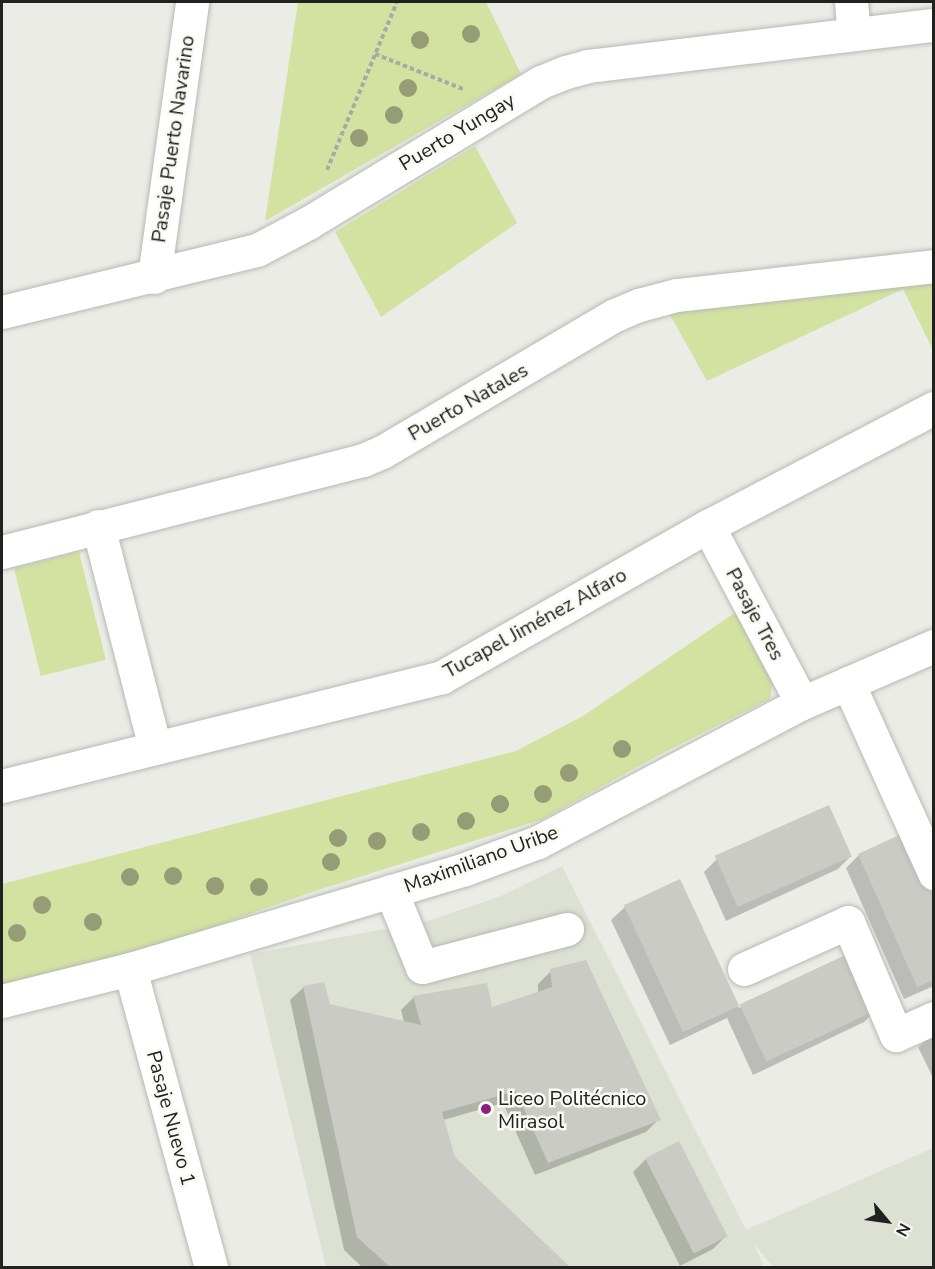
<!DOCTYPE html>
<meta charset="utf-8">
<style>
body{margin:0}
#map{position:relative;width:935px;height:1269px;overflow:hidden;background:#eaece5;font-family:"Nunito Sans",sans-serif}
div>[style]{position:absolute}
.built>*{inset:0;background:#dde1d3}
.green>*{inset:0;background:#d3e2a1;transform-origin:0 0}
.shadow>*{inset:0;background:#0003}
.building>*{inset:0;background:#c9cbc4;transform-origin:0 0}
.path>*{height:4px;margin-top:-2px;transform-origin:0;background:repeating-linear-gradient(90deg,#a8aaa4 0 4.5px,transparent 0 7.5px)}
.roads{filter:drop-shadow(0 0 2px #b8b9b3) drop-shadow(0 0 2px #b8b9b3)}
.minor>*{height:33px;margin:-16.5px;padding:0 16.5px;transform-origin:16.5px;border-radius:16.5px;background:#fff}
.trees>*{width:18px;height:18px;margin:-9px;border-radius:50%;background:#969d76}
.dots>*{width:16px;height:16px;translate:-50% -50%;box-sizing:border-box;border:3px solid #f8faf3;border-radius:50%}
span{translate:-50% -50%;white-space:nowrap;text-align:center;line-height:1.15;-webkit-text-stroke:5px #f8faf3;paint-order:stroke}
.street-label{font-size:20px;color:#21211f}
.poi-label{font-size:20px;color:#21211f}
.left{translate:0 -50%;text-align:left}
.frame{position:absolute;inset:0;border:3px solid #21211f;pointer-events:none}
.north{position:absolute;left:857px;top:1191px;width:60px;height:60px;-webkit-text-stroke:4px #f8faf3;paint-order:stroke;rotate:119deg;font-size:16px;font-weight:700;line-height:24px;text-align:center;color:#21211f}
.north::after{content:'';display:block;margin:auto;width:21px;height:27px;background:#21211f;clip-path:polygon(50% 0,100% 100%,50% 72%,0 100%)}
</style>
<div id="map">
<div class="built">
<div style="clip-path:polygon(562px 866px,746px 1230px,933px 1148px,933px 1267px,773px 1267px,753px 1243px,763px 1264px,760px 1267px,326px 1267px,250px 954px,428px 921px,501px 896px)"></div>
</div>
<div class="green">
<div style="clip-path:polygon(298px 2px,486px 2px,521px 74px,265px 221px)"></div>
<div style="clip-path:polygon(475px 146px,517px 223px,381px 317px,335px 232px)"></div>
<div style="clip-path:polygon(933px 282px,933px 350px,903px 289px,707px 381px,669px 313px,709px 305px)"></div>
<div style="left:79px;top:552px;width:111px;height:67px;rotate:76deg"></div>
<div style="clip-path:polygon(739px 610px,774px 673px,770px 699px,659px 755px,543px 819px,315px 891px,158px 946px,2px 989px,2px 884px,516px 751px,583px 716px)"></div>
</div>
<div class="shadow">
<div style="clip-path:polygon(859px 855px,934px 893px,934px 986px,904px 999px,846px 868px)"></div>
<div style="clip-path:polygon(851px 856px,838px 869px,726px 921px,704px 872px,717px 859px)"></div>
<div style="clip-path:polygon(679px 881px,739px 1008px,852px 954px,877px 1009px,864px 1022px,753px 1075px,727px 1018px,670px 1045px,611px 920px,625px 907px)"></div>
<div style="clip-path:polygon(551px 971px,659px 1119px,646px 1132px,535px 1175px,503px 1103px,443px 1120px,453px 1157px,568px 1268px,363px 1268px,344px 1250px,290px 1000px,304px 987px,329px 1005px,404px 1022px,401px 1010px,414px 997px,491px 1009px,538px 993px,538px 984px)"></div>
<div style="clip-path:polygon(934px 1033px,934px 1080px,918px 1047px)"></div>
<div style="clip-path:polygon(646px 1159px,726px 1236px,713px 1249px,680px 1266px,633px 1172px)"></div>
</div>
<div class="building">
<div style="left:829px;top:805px;width:56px;height:125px;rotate:66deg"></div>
<div style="clip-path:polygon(908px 831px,934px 889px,934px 980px,917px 987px,858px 854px)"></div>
<div style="left:680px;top:879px;width:140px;height:62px;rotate:65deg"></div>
<div style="left:852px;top:952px;width:63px;height:124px;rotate:65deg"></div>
<div style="clip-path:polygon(586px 960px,661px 1120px,548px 1163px,516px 1091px,442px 1112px,455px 1157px,571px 1268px,391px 1268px,357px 1237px,303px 986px,324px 982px,330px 1004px,421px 1025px,413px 996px,487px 983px,492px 1007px,552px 987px,550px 969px)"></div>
<div style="left:679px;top:1141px;width:107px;height:38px;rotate:63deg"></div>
</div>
<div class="path">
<div style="left:375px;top:54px;width:95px;rotate:21.7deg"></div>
<div style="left:327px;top:170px;width:182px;rotate:-67.4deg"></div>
</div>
<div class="roads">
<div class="minor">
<div style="left:851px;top:2px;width:32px;rotate:85deg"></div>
<div style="left:154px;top:277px;width:278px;rotate:-82.1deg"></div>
<div style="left:2px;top:312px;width:262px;rotate:-13.7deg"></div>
<div style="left:257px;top:250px;width:58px;rotate:-27.9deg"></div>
<div style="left:308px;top:223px;width:272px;rotate:-31.2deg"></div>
<div style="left:541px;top:82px;width:27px;rotate:-22deg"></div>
<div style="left:566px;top:72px;width:23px;rotate:-15deg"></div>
<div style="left:588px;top:66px;width:348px;rotate:-6.8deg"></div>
<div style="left:98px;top:526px;width:229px;rotate:75.6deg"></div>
<div style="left:708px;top:526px;width:200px;rotate:62deg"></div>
<div style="left:2px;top:552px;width:373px;rotate:-14.3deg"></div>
<div style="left:363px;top:460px;width:21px;rotate:-23deg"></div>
<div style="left:382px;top:452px;width:270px;rotate:-30.5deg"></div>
<div style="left:615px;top:315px;width:26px;rotate:-23deg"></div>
<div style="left:639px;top:305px;width:39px;rotate:-15deg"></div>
<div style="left:677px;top:295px;width:259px;rotate:-6.4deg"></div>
<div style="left:848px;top:683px;width:209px;rotate:65.6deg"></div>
<div style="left:2px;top:786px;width:453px;rotate:-13.9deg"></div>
<div style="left:442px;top:677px;width:306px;rotate:-29.6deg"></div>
<div style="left:708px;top:526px;width:255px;rotate:-27.6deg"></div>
<div style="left:391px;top:891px;width:82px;rotate:67.8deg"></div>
<div style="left:422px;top:967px;width:150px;rotate:-14.7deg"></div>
<div style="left:130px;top:969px;width:310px;rotate:74.8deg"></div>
<div style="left:744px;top:969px;width:114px;rotate:-24.3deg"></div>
<div style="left:848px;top:922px;width:123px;rotate:67deg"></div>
<div style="left:896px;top:1035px;width:42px;rotate:-24.1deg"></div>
<div style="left:2px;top:1001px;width:132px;rotate:-14deg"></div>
<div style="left:130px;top:969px;width:350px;rotate:-16.6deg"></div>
<div style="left:465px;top:869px;width:78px;rotate:-20.3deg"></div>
<div style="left:538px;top:842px;width:298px;rotate:-27.8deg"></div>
<div style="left:802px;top:703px;width:144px;rotate:-23.4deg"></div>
</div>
</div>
<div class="trees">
<div style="left:471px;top:34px"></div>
<div style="left:420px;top:40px"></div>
<div style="left:408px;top:88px"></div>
<div style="left:394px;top:115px"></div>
<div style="left:359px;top:138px"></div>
<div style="left:622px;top:749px"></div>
<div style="left:569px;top:773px"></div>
<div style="left:543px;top:794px"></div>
<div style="left:500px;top:804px"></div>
<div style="left:466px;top:821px"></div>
<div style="left:421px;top:832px"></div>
<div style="left:338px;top:838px"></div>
<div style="left:377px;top:841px"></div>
<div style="left:331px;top:862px"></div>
<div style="left:173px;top:876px"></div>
<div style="left:130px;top:877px"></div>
<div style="left:215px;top:886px"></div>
<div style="left:259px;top:887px"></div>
<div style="left:42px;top:905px"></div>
<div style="left:93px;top:922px"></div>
<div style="left:17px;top:933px"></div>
</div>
<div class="dots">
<div style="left:486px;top:1109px;background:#871f85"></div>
</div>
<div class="street-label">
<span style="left:457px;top:132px;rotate:-31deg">Puerto Yungay</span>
<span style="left:173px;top:139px;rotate:-82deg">Pasaje Puerto Navarino</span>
<span style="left:468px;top:402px;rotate:-30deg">Puerto Natales</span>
<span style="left:755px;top:614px;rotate:62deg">Pasaje Tres</span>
<span style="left:535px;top:623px;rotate:-29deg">Tucapel Jiménez Alfaro</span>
<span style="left:481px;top:859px;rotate:-20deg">Maximiliano Uribe</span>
<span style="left:171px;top:1118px;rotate:75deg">Pasaje Nuevo 1</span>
</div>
<div class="poi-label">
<span class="left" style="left:498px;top:1110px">Liceo Politécnico<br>Mirasol</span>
</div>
<div class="frame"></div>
<div class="north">N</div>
</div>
